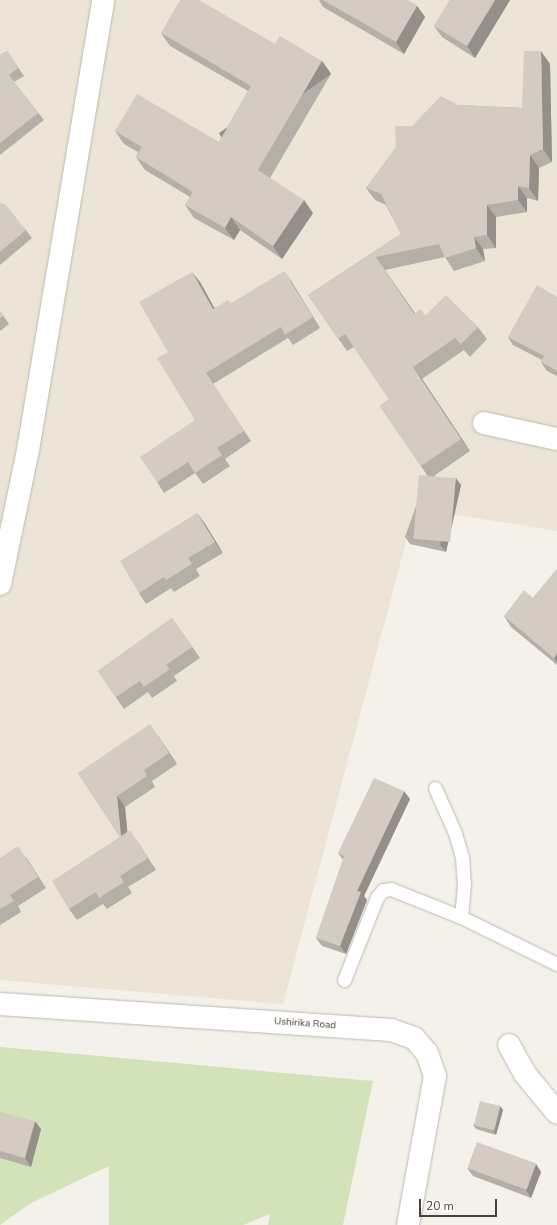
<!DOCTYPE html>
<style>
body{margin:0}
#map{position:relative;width:557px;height:1225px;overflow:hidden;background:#f4f1eb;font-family:"Nunito Sans",sans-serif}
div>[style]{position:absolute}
.education>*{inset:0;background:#ebe4d7}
.green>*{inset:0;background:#d2e3b9}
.roads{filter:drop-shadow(0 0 1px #beb8ae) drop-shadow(0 0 1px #beb8ae)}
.service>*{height:13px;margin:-6.5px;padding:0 6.5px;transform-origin:6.5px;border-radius:6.5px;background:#fff}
.minor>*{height:22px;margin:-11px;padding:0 11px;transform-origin:11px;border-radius:11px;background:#fff}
.tertiary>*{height:22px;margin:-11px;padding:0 11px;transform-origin:11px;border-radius:11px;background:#fff}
.wall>*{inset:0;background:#b6afa7}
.shaded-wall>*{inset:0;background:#948f88;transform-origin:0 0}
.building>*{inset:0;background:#d4ccc2;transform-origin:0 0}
span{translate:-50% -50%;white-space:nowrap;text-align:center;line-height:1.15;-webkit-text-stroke:3px #fff;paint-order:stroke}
.street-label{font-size:10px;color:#47413a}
.scale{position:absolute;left:419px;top:1199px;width:78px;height:18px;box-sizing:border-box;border:2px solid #47413a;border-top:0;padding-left:5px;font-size:12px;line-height:14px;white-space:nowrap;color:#47413a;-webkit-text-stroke:3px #fff;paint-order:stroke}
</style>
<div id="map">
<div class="education">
<div style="clip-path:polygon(0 0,557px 0,557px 531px,415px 508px,283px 1004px,0 980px)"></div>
</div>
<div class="green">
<div style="clip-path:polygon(0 1047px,373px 1081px,343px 1225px,268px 1225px,270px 1214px,243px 1225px,109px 1225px,109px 1166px,31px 1203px,0 1225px)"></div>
</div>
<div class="roads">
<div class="service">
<div style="left:435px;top:788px;width:49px;rotate:66deg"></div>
<div style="left:455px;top:833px;width:25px;rotate:74deg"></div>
<div style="left:462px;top:857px;width:27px;rotate:86deg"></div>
<div style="left:464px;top:884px;width:33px;rotate:95deg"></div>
<div style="left:344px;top:980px;width:89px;rotate:-68.3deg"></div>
<div style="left:377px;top:897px;width:9px;rotate:-49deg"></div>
<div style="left:383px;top:890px;width:8px;rotate:-7deg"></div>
<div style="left:391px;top:889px;width:75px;rotate:21.8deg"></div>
<div style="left:461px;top:917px;width:107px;rotate:26.1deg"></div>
</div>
<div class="minor">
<div style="left:484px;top:423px;width:75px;rotate:12.4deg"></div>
<div style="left:0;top:584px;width:137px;rotate:-78.2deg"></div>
<div style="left:28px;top:450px;width:456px;rotate:-80.5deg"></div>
<div style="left:509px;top:1045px;width:33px;rotate:61deg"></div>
<div style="left:525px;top:1074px;width:50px;rotate:50.6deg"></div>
</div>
<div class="tertiary">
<div style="left:0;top:1004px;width:392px;rotate:3.8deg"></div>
<div style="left:391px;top:1030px;width:24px;rotate:19deg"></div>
<div style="left:414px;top:1038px;width:20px;rotate:49deg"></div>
<div style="left:427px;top:1053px;width:24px;rotate:71deg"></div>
<div style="left:435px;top:1076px;width:151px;rotate:100.3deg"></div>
</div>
</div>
<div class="wall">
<div style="clip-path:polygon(319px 0,407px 0,417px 6px,425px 17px,404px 54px,323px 7px)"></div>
<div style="clip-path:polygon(450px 0,510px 0,475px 58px,442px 37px,434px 26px)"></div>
<div style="clip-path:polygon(161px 33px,275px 44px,322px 61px,331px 74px,270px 178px,313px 213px,282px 259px,240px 230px,234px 240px,194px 218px,185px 205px,190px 197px,145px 170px,136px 157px,138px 152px,124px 144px,115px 131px,219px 142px,248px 91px,170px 46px)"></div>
<div style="clip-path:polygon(7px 51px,24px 76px,14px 82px,44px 120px,0 155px,0 55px)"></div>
<div style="clip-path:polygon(550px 64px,552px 162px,539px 168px,538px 201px,527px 198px,527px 212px,496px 217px,496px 248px,483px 249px,485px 261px,454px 271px,445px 257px,385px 270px,415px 313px,478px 327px,487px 339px,470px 357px,464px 350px,422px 379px,470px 451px,434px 476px,461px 485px,446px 552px,410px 544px,405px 537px,427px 475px,380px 406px,389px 399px,354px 347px,347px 351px,308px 295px,401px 234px,386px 205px,375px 200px,366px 188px,412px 126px,458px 105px,522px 108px)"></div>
<div style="clip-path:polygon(0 203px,26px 230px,32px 238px,0 265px)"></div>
<div style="clip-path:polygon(291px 281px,320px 328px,293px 345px,288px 338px,213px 384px,251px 441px,225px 459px,230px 466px,203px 484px,195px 473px,164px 493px,157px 482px,195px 420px,168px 352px,200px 282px,214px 308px,230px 304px)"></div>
<div style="clip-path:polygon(557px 297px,557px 376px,547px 371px,541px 362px,542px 360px,513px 345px,508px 337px)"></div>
<div style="clip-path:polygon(0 311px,9px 324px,0 331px)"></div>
<div style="clip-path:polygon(197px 513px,205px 524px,223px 553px,196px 569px,200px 576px,174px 592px,171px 588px,146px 604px,139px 593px)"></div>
<div style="clip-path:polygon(557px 569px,557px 665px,511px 627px,504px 616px,533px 598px)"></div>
<div style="clip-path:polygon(172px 618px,200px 658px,174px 676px,177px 681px,152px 698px,148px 692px,124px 709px,98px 671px)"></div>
<div style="clip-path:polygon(158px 736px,177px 764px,152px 781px,155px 787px,125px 807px,127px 832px,138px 842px,156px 870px,128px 887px,132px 893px,107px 909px,103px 904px,77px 920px,69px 909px,120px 837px,78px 773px)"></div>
<div style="clip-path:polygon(410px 799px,364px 896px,367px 900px,346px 954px,322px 946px,316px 938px,343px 860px,338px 853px)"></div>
<div style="clip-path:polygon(26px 857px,46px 888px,18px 906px,21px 912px,0 925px,0 858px)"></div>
<div style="clip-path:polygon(500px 1106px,503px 1110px,496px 1135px,476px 1129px,473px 1125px)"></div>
<div style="clip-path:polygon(0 1112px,41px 1129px,31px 1167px,0 1158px)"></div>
<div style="clip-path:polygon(536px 1164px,541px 1172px,531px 1198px,473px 1176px,467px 1168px)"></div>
</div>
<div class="shaded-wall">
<div style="clip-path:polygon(495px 0,510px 0,475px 58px,467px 46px)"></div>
<div style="clip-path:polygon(417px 6px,425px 17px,404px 54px,396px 42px)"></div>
<div style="clip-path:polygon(541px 51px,550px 64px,552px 162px,543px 149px)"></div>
<div style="left:322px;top:61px;width:16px;height:126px;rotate:55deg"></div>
<div style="clip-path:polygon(530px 155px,539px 168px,538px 201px,529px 188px)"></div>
<div style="clip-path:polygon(518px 186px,527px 198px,527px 212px,518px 200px)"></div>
<div style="clip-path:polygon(304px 200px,313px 213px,282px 259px,273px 246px)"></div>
<div style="clip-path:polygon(487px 205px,496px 217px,496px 248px,487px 235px)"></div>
<div style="clip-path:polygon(231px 217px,240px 230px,234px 240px,225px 228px)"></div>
<div style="clip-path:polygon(474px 237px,483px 249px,485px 261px,476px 248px)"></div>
<div style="clip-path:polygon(284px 271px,291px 281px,320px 328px,313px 317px)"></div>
<div style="clip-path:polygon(192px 272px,200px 282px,221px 320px,213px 309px)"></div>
<div style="clip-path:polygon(413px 367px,422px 379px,470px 451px,461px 439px)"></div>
<div style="clip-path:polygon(456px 478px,461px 485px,446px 552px,440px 545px)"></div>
<div style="clip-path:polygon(197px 513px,205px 524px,223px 553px,215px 542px)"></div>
<div style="clip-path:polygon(557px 653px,557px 662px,554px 658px)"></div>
<div style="clip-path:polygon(150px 724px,158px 736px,177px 764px,169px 753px)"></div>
<div style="clip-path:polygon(404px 791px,410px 799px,364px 896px,367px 900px,346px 954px,340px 946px,357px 891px)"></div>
<div style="clip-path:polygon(117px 796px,125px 807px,129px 848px,121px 836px)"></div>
<div style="clip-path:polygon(500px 1106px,503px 1110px,496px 1135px,493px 1130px)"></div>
<div style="clip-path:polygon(35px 1121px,41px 1129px,31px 1167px,25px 1158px)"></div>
<div style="clip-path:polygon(536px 1164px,541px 1172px,531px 1198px,526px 1190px)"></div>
</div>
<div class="building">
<div style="clip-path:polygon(180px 0,199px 0,275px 44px,280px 36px,322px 61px,258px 170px,304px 200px,273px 246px,231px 217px,225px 228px,185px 205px,193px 192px,136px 157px,142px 147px,115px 131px,137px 94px,219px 142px,251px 86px,161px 33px)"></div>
<div style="clip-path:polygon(323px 0,407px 0,417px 6px,396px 42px)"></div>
<div style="clip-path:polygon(450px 0,495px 0,467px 46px,434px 26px)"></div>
<div style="clip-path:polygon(7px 51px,18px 68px,9px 75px,38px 113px,0 143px,0 55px)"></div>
<div style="clip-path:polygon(524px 51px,541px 51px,543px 149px,530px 155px,529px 188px,518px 186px,518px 200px,487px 205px,487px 235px,474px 237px,476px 248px,445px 258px,439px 244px,376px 257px,414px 314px,421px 309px,425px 316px,446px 295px,478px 327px,461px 344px,455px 338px,413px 367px,461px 439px,421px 466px,380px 406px,389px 399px,345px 334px,338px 339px,308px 295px,401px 234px,381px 194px,366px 188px,396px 147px,395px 126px,412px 126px,441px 96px,458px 105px,522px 108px)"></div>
<div style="clip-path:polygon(0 203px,5px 204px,26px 230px,0 252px)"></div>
<div style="clip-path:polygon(284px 271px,313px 317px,285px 335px,281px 327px,206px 373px,244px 431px,217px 448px,222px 455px,195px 473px,188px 462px,157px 482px,140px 457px,195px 420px,157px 358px,168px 352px,139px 302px,192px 272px,213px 309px,228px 300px,230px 304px)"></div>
<div style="clip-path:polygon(537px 285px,557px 297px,557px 371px,541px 362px,544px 356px,508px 337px)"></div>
<div style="clip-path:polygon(0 311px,3px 316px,0 318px)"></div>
<div style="left:419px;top:475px;width:37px;height:64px;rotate:5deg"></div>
<div style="clip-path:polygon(197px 513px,215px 542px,188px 558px,192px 564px,166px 580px,164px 577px,139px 593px,120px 561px)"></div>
<div style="clip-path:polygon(557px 569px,557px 653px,554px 658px,504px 616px,524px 590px,533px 598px)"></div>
<div style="clip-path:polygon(172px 618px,192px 647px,166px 665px,170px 669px,144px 687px,140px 681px,116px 697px,98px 671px)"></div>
<div style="clip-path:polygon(150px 724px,169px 753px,144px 770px,147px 776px,117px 796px,121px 836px,130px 830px,148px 858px,120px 876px,124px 882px,99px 898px,96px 892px,69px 909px,52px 881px,120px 837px,78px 773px)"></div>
<div style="clip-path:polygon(374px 778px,404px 791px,357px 891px,361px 892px,340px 946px,316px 938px,344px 856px,338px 853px)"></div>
<div style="clip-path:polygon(18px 846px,38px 877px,10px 895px,14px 901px,0 909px,0 858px)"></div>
<div style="left:480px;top:1101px;width:21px;height:25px;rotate:14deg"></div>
<div style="clip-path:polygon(0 1112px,35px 1121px,25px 1158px,0 1151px)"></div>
<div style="left:477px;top:1142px;width:63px;height:28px;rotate:20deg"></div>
</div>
<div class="street-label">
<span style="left:305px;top:1024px;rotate:4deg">Ushirika Road</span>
</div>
<div class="scale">20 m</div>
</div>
